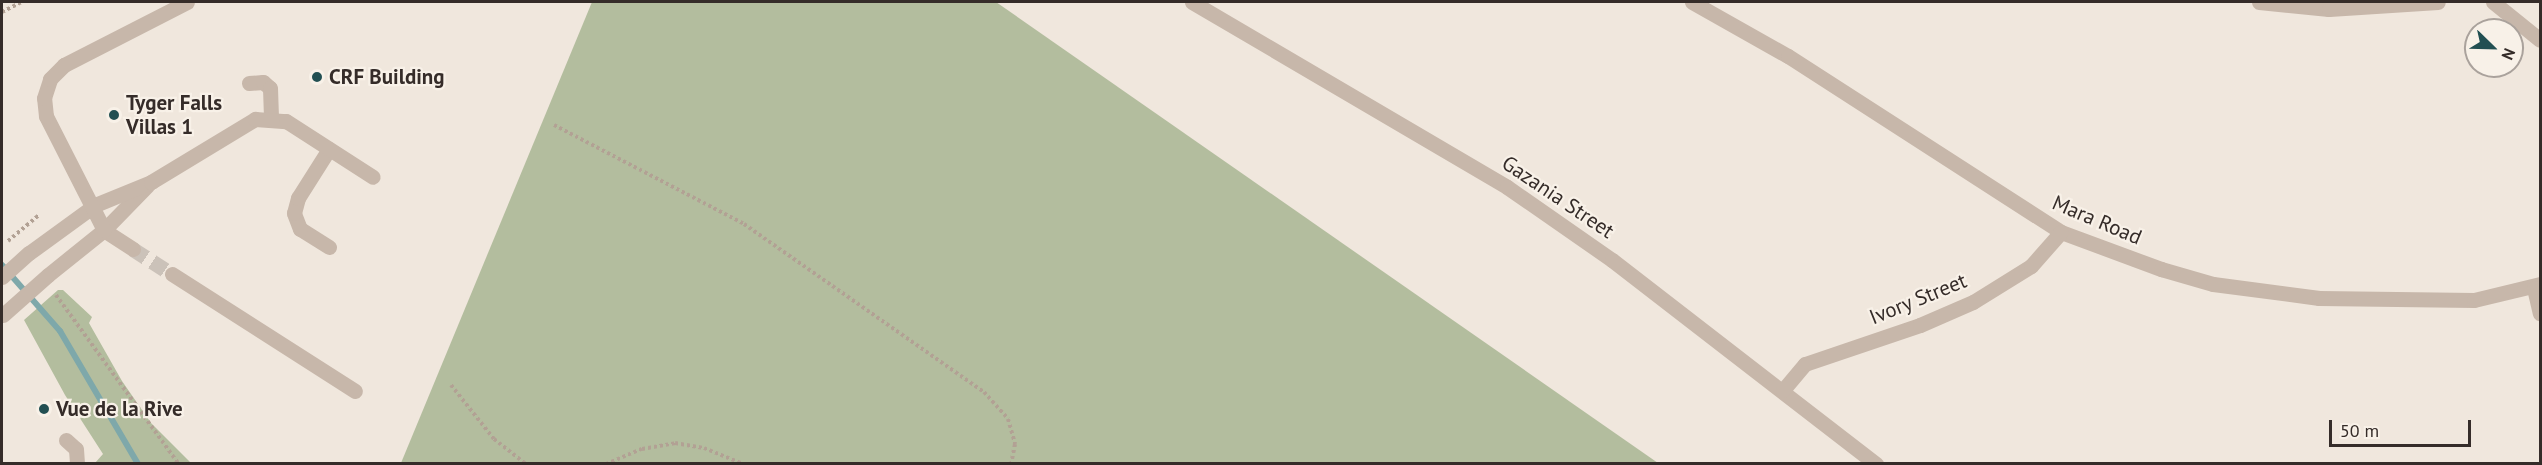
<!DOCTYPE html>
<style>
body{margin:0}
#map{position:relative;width:2542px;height:465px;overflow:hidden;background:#f0e7dd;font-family:"PT Sans",sans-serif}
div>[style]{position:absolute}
.green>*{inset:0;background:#b3bd9e}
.stream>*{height:6px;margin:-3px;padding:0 3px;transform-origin:3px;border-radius:3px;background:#7ea8aa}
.minor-tunnel>*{height:15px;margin-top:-7.5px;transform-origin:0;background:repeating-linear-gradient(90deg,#cbc2b9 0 15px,transparent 0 23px)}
.path>*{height:4px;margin-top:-2px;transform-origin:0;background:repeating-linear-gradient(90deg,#b2a194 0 3px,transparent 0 6px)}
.minor>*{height:15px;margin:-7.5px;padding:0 7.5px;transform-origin:7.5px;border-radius:7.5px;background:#c7b7aa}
.minor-bridge>*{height:15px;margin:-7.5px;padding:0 7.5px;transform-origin:7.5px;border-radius:7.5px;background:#c7b7aa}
.dots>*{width:16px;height:16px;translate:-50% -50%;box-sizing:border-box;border:3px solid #f8f1e8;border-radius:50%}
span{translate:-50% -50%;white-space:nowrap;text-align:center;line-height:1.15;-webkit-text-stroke:4.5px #f8f1e8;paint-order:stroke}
.poi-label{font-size:21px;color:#352c29;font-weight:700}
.left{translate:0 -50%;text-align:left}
.street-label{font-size:21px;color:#352c29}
.frame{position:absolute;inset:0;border:3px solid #352c29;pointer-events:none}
.north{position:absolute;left:2464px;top:18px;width:60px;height:60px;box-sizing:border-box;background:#f8f1e8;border:2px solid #aaa29c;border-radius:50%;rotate:113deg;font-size:16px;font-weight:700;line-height:24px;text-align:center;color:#352c29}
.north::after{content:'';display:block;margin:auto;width:21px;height:27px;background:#224f52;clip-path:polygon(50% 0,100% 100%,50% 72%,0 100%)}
.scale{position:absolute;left:2329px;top:420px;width:142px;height:27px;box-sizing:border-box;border:3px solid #352c29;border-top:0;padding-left:8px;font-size:18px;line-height:21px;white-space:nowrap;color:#352c29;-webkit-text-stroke:4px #f8f1e8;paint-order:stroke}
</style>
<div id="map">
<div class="green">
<div style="clip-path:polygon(592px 2px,996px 2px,1658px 463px,401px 463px)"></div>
<div style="clip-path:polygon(58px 290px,63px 290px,92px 317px,89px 323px,122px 381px,151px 423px,191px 463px,95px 463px,103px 454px,65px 395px,24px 320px)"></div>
</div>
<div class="stream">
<div style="left:2px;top:265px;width:88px;rotate:48.7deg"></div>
<div style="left:60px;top:331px;width:154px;rotate:59.6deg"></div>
</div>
<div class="minor-tunnel">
<div style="left:133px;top:249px;width:46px;rotate:32.7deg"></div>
</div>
<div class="path">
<div style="left:2px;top:12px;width:22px;rotate:-27deg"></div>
<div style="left:554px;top:125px;width:214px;rotate:27.5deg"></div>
<div style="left:744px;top:224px;width:293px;rotate:35deg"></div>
<div style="left:984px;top:392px;width:36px;rotate:48deg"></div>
<div style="left:1008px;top:419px;width:26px;rotate:74deg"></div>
<div style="left:1015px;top:444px;width:20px;rotate:101deg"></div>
<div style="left:8px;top:241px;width:40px;rotate:-40deg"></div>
<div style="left:56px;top:295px;width:209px;rotate:54deg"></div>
<div style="left:451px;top:385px;width:69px;rotate:51.5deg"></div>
<div style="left:494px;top:439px;width:41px;rotate:38deg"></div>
<div style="left:606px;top:464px;width:39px;rotate:-23deg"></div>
<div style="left:642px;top:449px;width:34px;rotate:-10deg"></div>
<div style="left:675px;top:443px;width:29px;rotate:10deg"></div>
<div style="left:704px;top:448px;width:42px;rotate:22.3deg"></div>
</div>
<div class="minor">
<div style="left:1192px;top:2px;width:365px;rotate:30.4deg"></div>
<div style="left:1507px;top:187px;width:128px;rotate:34.8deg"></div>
<div style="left:1612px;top:260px;width:334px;rotate:37.7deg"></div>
<div style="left:1692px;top:2px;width:110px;rotate:29.4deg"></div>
<div style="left:1788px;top:56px;width:325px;rotate:32.8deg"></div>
<div style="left:2061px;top:232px;width:107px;rotate:20.3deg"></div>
<div style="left:2161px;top:269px;width:54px;rotate:16.1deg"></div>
<div style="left:2213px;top:284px;width:107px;rotate:7.5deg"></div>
<div style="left:2319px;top:298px;width:155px;rotate:0.7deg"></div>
<div style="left:2474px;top:300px;width:68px;rotate:-13.6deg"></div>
<div style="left:2259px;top:2px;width:70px;rotate:5.7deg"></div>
<div style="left:2329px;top:9px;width:109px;rotate:-3.7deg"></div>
<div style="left:2493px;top:2px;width:60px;rotate:39deg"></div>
<div style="left:249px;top:83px;width:14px;rotate:-4deg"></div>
<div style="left:263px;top:82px;width:9px;rotate:41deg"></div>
<div style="left:270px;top:88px;width:29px;rotate:88deg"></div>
<div style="left:329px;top:247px;width:34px;rotate:-148deg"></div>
<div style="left:300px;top:229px;width:17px;rotate:-111deg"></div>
<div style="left:294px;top:213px;width:16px;rotate:-75deg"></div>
<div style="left:298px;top:198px;width:58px;rotate:-57.7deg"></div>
<div style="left:133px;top:249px;width:35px;rotate:-147deg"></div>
<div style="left:104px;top:230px;width:62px;rotate:-45.7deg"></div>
<div style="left:29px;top:253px;width:82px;rotate:-36deg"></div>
<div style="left:95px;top:205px;width:61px;rotate:-22.3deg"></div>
<div style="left:151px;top:182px;width:122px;rotate:-31.2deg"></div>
<div style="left:255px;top:119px;width:31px;rotate:4deg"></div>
<div style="left:286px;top:121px;width:103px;rotate:32.8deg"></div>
<div style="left:172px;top:274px;width:217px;rotate:32.6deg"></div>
<div style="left:48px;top:275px;width:72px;rotate:-38.8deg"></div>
<div style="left:104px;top:230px;width:128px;rotate:-117deg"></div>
<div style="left:46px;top:116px;width:18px;rotate:-96deg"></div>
<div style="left:44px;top:98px;width:20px;rotate:-72deg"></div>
<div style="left:50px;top:79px;width:20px;rotate:-45deg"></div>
<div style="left:64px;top:65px;width:138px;rotate:-27.1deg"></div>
<div style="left:2534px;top:288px;width:26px;rotate:77deg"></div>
<div style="left:1783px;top:390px;width:34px;rotate:-50deg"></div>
<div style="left:1805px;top:364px;width:121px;rotate:-18.7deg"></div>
<div style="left:1920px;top:325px;width:58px;rotate:-23.5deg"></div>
<div style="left:1973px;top:302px;width:68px;rotate:-31.8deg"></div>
<div style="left:2031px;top:266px;width:45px;rotate:-48.6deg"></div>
<div style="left:66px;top:440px;width:13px;rotate:42deg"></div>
<div style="left:76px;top:449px;width:15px;rotate:86deg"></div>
</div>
<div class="minor-bridge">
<div style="left:2px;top:277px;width:36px;rotate:-42deg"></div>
<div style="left:3px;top:315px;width:60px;rotate:-41.6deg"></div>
</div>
<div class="dots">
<div style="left:317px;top:77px;background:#224f52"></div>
<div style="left:114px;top:115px;background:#224f52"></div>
<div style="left:44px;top:409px;background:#224f52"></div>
</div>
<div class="poi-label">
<span class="left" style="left:329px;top:77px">CRF Building</span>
<span class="left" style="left:126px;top:115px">Tyger Falls<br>Villas 1</span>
<span class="left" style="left:56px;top:409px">Vue de la Rive</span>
</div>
<div class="street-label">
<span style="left:1558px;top:197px;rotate:34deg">Gazania Street</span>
<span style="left:2097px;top:220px;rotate:23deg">Mara Road</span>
<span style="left:1918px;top:299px;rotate:-22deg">Ivory Street</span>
</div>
<div class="frame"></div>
<div class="north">N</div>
<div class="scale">50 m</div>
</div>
